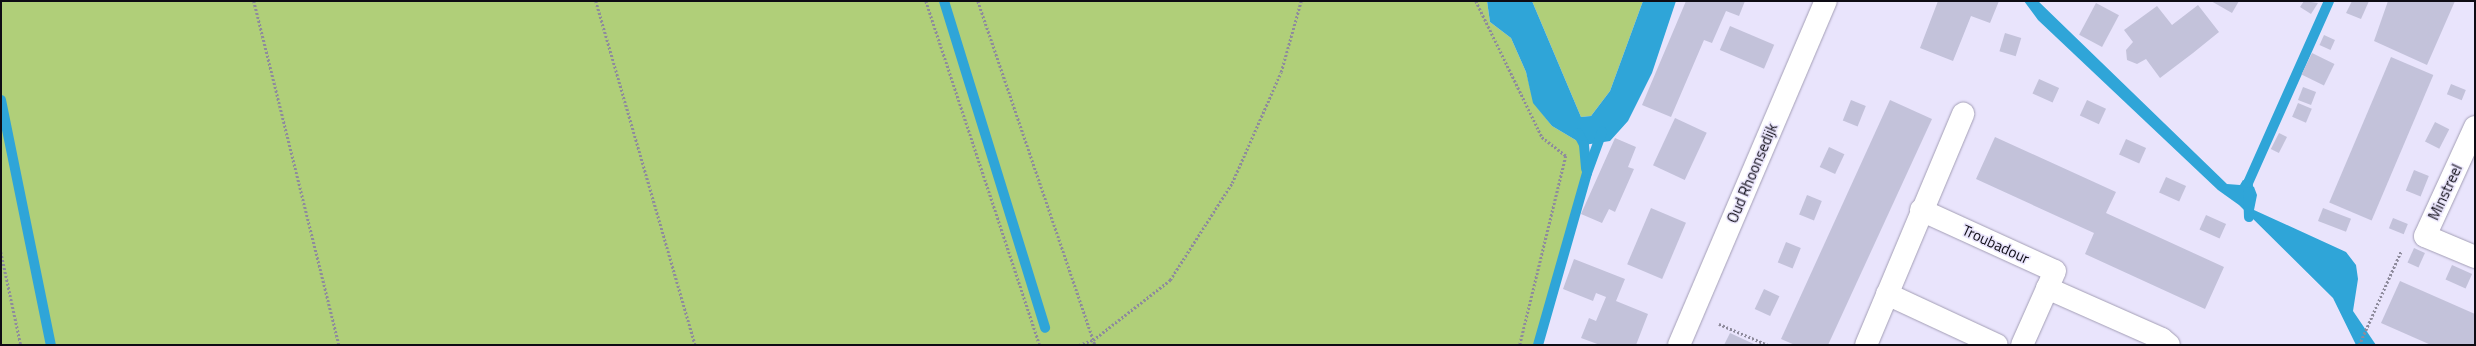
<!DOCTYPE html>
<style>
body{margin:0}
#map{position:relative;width:2476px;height:346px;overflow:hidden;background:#e9e4fc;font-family:"Titillium Web",sans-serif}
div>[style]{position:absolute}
.green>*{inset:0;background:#b0cf79}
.water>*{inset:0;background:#2fa5d8}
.stream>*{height:10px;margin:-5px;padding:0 5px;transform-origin:5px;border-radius:5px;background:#2fa5d8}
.building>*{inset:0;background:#c3c2da;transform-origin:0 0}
.path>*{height:2.5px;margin-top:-1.25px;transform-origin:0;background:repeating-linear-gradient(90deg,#8e8b9c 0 2px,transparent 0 4px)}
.roads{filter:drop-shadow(0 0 1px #a39eb5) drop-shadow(0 0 1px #a39eb5)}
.minor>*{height:22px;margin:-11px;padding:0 11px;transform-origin:11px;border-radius:11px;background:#fff}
span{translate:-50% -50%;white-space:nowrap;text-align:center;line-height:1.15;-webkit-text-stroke:3px #e9e4fc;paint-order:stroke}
.street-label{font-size:15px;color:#0e0c14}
.frame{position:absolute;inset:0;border:2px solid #0e0c14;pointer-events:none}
</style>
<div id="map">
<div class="green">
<div style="clip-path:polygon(1px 1px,1487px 1px,1490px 22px,1511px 38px,1526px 72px,1534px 103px,1552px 126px,1584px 145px,1587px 173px,1538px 345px,1px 345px)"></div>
<div style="clip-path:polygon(1532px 1px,1643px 1px,1610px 91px,1591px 116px,1581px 117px)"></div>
</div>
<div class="water">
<div style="clip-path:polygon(1487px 1px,1532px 1px,1581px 117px,1591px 116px,1610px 91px,1643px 1px,1676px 1px,1652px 73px,1628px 121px,1610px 141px,1584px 145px,1552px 126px,1533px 103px,1526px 72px,1511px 38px,1490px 22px)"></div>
<div style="clip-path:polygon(2024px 1px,2038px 1px,2227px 184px,2240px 185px,2243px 180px,2254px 187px,2257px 195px,2254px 210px,2346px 252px,2356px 265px,2358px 279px,2353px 311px,2376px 345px,2356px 345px,2333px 298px,2239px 205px,2218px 190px,2038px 20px)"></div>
</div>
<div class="stream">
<div style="left:944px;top:1px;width:342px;rotate:72.8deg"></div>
<div style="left:1px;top:100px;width:250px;rotate:78.5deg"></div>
<div style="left:1578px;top:133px;width:13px;rotate:63deg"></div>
<div style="left:1584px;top:145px;width:24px;rotate:85deg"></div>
<div style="left:2249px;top:217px;width:34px;rotate:-92deg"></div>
<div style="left:2248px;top:183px;width:199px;rotate:-66deg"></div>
<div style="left:1538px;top:345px;width:179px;rotate:-74.1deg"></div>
<div style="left:1587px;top:173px;width:44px;rotate:-69.9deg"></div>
</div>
<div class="building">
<div style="clip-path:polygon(1686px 1px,1745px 1px,1739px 16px,1726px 11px,1712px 43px,1704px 40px,1671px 117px,1642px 105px)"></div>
<div style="clip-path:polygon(1938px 1px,1999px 1px,1990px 23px,1971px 16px,1953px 61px,1920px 48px)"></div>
<div style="clip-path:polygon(2211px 1px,2239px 1px,2232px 13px)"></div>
<div style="clip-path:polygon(2304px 1px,2318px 3px,2311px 14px,2300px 7px)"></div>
<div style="clip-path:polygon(2352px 1px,2369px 1px,2361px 19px,2346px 13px)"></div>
<div style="clip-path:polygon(2388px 1px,2455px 1px,2427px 65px,2374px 41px)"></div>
<div style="left:2096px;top:3px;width:26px;height:36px;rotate:28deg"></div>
<div style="clip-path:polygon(2198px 5px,2219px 32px,2193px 53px,2160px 78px,2146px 59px,2137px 64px,2127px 60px,2126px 50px,2133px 42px,2124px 30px,2157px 6px,2172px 25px)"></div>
<div style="left:1730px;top:26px;width:48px;height:26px;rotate:23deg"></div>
<div style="left:2005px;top:33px;width:17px;height:19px;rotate:17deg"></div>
<div style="left:2324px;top:35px;width:12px;height:11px;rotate:24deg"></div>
<div style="left:2312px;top:53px;width:25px;height:24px;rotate:26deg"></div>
<div style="left:2391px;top:57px;width:46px;height:158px;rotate:23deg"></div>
<div style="left:2039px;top:79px;width:22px;height:16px;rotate:24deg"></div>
<div style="left:2451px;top:84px;width:16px;height:11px;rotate:22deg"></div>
<div style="left:2303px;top:87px;width:14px;height:14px;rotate:21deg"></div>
<div style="left:1851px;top:100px;width:16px;height:22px;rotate:22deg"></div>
<div style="clip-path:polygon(1890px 100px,1932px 119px,1828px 345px,1795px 345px,1781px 339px)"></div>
<div style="left:2087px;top:100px;width:21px;height:17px;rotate:25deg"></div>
<div style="left:2298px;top:103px;width:15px;height:15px;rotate:23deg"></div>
<div style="left:1675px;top:118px;width:35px;height:52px;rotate:25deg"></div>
<div style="left:2435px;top:122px;width:16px;height:22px;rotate:27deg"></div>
<div style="left:2279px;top:133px;width:9px;height:18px;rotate:27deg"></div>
<div style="clip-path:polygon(1995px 137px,2116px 192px,2106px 213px,2224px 267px,2205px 309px,2085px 254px,2094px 233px,1976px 179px)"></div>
<div style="clip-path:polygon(1615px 138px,1636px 147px,1628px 167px,1634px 169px,1615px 212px,1609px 209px,1602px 223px,1581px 214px)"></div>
<div style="left:2126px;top:139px;width:22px;height:17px;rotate:24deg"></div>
<div style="left:1829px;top:147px;width:17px;height:22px;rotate:25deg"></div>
<div style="left:2414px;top:170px;width:16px;height:22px;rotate:22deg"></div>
<div style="left:2166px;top:177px;width:22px;height:17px;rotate:24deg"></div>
<div style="left:1807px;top:195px;width:16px;height:21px;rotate:22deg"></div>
<div style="left:1651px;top:208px;width:38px;height:61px;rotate:23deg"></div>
<div style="left:2323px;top:208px;width:30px;height:14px;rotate:21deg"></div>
<div style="left:2206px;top:215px;width:22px;height:16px;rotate:24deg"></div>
<div style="left:2393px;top:218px;width:16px;height:11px;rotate:22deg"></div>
<div style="left:1786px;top:242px;width:16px;height:22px;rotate:22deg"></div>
<div style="left:2414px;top:248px;width:12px;height:16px;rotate:24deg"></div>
<div style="clip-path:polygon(1574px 259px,1625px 279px,1616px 301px,1648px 314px,1636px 345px,1600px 345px,1581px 338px,1589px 318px,1596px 321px,1606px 297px,1596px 293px,1593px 301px,1563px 289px)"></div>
<div style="left:2452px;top:265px;width:22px;height:16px;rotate:24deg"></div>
<div style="clip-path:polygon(2400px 281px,2475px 314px,2475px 345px,2431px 345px,2381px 323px)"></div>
<div style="left:1764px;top:289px;width:17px;height:22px;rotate:25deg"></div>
<div style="clip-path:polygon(1730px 333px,1756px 345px,1724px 345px)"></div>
</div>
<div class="path">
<div style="left:254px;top:1px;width:354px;rotate:76.1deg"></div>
<div style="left:596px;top:1px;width:358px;rotate:73.9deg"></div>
<div style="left:926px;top:1px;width:362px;rotate:71.7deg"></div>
<div style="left:978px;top:1px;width:363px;rotate:71.2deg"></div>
<div style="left:1476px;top:1px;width:151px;rotate:64.1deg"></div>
<div style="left:1542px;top:137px;width:31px;rotate:38deg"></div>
<div style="left:1566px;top:156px;width:195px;rotate:103.7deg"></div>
<div style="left:1px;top:252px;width:95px;rotate:77.9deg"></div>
<div style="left:1719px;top:324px;width:53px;rotate:23.2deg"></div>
<div style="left:1079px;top:345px;width:15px;rotate:-20deg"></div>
<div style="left:1093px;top:340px;width:98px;rotate:-37.9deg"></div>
<div style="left:1170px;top:280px;width:115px;rotate:-57.4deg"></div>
<div style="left:1232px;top:183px;width:121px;rotate:-66.2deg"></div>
<div style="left:1281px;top:72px;width:74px;rotate:-74.3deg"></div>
<div style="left:2359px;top:345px;width:103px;rotate:-65.9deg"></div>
</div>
<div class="roads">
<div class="minor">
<div style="left:2475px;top:127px;width:120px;rotate:114.6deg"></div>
<div style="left:2425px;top:236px;width:54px;rotate:22.8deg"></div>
<div style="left:1921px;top:210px;width:147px;rotate:24.5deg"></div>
<div style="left:2055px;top:271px;width:81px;rotate:114deg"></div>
<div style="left:2047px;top:288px;width:126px;rotate:23.9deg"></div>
<div style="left:2162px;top:339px;width:9px;rotate:41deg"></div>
<div style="left:1887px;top:294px;width:121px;rotate:24.9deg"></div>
<div style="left:1679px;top:345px;width:374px;rotate:-66.9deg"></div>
<div style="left:1866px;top:345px;width:251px;rotate:-67.2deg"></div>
</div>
</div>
<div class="street-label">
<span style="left:1752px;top:173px;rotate:-67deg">Oud Rhoonsedijk</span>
<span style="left:2445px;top:192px;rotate:-65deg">Minstreel</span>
<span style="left:1996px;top:244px;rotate:25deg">Troubadour</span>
</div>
<div class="frame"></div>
</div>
